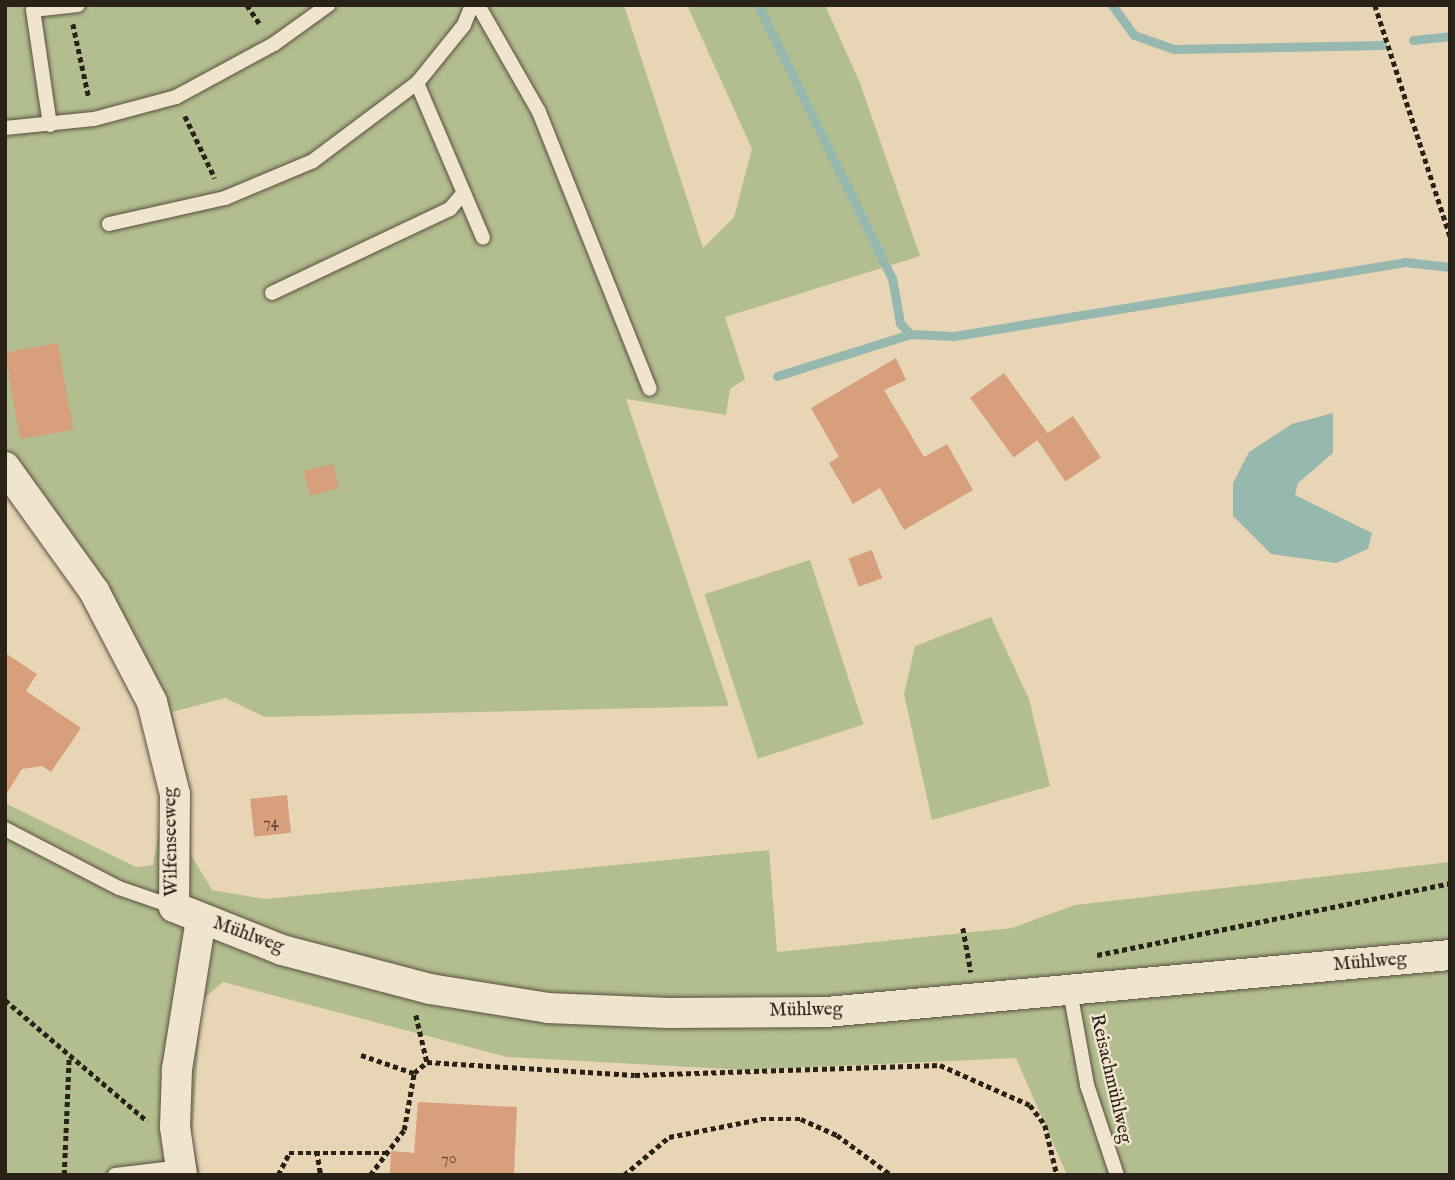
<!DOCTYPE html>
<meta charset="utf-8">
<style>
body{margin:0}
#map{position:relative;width:1455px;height:1180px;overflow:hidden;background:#e8d5b5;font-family:"IM FELL English",serif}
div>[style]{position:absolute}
.green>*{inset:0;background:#b3be90;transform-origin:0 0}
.water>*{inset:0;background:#97b8af}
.stream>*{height:9px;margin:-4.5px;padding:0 4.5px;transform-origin:4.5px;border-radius:4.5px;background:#97b8af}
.building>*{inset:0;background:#d79f7c;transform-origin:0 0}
.path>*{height:4.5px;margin-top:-2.25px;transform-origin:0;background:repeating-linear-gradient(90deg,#2b2217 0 5px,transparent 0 8.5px)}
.roads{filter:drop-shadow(0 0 2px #5a4f3e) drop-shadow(0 0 2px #5a4f3e)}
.lane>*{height:14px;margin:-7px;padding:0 7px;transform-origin:7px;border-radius:7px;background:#f0e4cf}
.street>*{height:30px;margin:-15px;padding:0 15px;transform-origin:15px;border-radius:15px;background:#f0e4cf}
span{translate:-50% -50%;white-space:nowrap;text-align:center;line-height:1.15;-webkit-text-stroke:5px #f0e4cf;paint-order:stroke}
.number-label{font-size:16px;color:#564130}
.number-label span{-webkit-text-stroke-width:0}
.street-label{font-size:19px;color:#2b2217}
.frame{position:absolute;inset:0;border:7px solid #2b2217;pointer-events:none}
</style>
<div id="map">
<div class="green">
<div style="clip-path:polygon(5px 5px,624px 5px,703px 248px,734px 217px,752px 149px,687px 5px,825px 5px,860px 83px,920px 256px,725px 317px,745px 379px,730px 389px,726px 415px,626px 399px,729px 706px,265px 717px,225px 698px,172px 712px,190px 790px,191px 855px,212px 890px,265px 899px,769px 850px,777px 952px,1012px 928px,1075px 905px,1450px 862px,1450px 1175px,1067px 1175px,1016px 1058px,746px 1070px,507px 1057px,223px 982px,202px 1000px,192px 1138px,200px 1175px,5px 1175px,5px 803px,136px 867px,153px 865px,163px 809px,140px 703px,86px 597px,5px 487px)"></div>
<div style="left:810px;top:560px;width:173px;height:111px;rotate:72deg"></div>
<div style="clip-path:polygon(991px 617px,1029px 699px,1050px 786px,932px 820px,904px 694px,915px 646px)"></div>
</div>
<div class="water">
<div style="clip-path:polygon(1333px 413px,1333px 453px,1298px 483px,1295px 495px,1372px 533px,1368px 549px,1336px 563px,1271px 554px,1233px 516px,1233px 483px,1249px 452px,1292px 424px)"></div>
</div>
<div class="stream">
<div style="left:758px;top:5px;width:304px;rotate:63.9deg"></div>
<div style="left:892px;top:278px;width:46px;rotate:79.9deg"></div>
<div style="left:900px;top:323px;width:15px;rotate:48deg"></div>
<div style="left:1112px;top:5px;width:37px;rotate:54deg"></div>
<div style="left:1134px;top:35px;width:42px;rotate:19.3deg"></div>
<div style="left:1174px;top:49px;width:208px;rotate:-1.1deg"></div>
<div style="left:1413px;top:40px;width:37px;rotate:-6deg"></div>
<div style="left:777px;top:376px;width:139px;rotate:-17.5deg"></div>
<div style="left:910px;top:334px;width:44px;rotate:2.6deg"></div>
<div style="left:954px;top:336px;width:457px;rotate:-9.3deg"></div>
<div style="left:1405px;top:262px;width:45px;rotate:6.3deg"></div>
</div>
<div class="building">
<div style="left:58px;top:343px;width:88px;height:54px;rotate:80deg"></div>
<div style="clip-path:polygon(896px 358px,906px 380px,884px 390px,924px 457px,947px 444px,973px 490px,904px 530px,880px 488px,853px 504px,829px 463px,839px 457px,811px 408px)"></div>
<div style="left:1004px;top:373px;width:74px;height:42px;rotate:54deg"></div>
<div style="left:1073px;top:416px;width:50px;height:43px;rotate:56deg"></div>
<div style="left:333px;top:464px;width:25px;height:30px;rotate:76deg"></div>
<div style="left:872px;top:550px;width:30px;height:25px;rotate:70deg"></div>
<div style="clip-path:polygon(5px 653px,37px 674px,26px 691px,81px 728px,51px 772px,42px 766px,22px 769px,5px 796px)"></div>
<div style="left:287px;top:795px;width:38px;height:37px;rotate:84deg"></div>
<div style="clip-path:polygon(418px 1102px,517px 1107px,514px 1175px,390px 1175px,391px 1151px,414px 1153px)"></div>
</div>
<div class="path">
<div style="left:247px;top:5px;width:25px;rotate:56deg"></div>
<div style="left:1375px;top:5px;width:243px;rotate:72deg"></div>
<div style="left:73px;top:24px;width:76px;rotate:77.8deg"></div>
<div style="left:185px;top:116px;width:69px;rotate:64.2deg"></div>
<div style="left:963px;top:928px;width:45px;rotate:79.7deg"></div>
<div style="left:1097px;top:955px;width:360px;rotate:-11.5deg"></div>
<div style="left:5px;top:1000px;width:187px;rotate:40.4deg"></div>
<div style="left:416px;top:1015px;width:48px;rotate:76.8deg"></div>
<div style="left:361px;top:1055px;width:56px;rotate:18.8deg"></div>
<div style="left:414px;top:1073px;width:17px;rotate:-40deg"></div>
<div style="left:427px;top:1062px;width:208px;rotate:3.6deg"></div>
<div style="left:635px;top:1075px;width:305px;rotate:-1.9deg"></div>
<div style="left:940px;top:1065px;width:98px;rotate:24deg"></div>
<div style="left:1030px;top:1105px;width:25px;rotate:53deg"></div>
<div style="left:1045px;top:1125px;width:51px;rotate:76.5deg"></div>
<div style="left:317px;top:1151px;width:24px;rotate:81deg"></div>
<div style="left:64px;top:1175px;width:118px;rotate:-87.6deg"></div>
<div style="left:278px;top:1175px;width:25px;rotate:-63deg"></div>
<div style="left:289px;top:1153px;width:97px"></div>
<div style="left:370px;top:1175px;width:56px;rotate:-52.9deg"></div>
<div style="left:404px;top:1130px;width:58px;rotate:-80deg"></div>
<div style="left:624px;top:1175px;width:59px;rotate:-40.2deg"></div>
<div style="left:669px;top:1137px;width:94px;rotate:-11.1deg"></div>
<div style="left:761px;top:1119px;width:40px"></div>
<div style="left:801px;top:1119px;width:39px;rotate:24deg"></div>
<div style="left:837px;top:1135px;width:67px;rotate:36.5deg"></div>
</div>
<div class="roads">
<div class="lane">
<div style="left:472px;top:5px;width:22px;rotate:112deg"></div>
<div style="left:464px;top:25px;width:75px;rotate:129deg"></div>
<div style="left:417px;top:83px;width:168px;rotate:66.9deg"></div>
<div style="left:478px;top:5px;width:123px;rotate:60.3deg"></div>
<div style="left:539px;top:112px;width:298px;rotate:68.2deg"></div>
<div style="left:50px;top:125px;width:116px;rotate:-98.4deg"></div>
<div style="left:33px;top:10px;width:45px;rotate:-6.3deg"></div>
<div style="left:5px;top:128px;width:89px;rotate:-5.8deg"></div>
<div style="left:94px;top:119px;width:85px;rotate:-15deg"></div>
<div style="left:176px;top:97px;width:111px;rotate:-28.4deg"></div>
<div style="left:274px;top:44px;width:67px;rotate:-35.8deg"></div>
<div style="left:109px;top:224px;width:119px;rotate:-12.6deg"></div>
<div style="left:225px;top:198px;width:95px;rotate:-22.8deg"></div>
<div style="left:313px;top:161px;width:130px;rotate:-36.9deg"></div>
<div style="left:272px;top:293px;width:197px;rotate:-25.3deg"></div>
<div style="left:450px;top:209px;width:17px;rotate:-50deg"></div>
<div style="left:5px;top:829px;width:128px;rotate:27.4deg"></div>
<div style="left:119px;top:888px;width:58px;rotate:19.1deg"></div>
<div style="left:1070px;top:991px;width:96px;rotate:79.7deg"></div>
<div style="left:1087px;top:1085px;width:95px;rotate:71.6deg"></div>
<div style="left:115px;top:1175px;width:65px;rotate:-7deg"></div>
</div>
<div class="street">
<div style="left:5px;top:467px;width:153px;rotate:54.3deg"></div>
<div style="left:94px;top:591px;width:125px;rotate:62.4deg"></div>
<div style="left:152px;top:702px;width:95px;rotate:76deg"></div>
<div style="left:175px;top:794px;width:113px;rotate:90.5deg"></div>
<div style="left:174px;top:907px;width:116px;rotate:21.7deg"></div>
<div style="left:282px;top:950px;width:153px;rotate:14.8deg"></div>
<div style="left:430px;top:989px;width:120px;rotate:9.1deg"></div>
<div style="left:548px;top:1008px;width:120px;rotate:2.4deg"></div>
<div style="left:668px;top:1013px;width:158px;rotate:-0.4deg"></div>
<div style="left:826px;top:1012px;width:627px;rotate:-5.22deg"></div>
<div style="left:182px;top:1175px;width:49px;rotate:-98.3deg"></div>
<div style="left:175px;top:1127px;width:58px;rotate:-88deg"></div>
<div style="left:177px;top:1069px;width:152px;rotate:-80.9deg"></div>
</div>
</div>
<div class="number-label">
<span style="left:271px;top:823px">74</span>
<span style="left:449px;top:1159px">70</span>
</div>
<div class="street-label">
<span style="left:172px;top:842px;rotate:-91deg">Wilfenseeweg</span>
<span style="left:248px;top:936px;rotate:20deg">Mühlweg</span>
<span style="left:1370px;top:963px;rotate:-5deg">Mühlweg</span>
<span style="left:806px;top:1011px;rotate:-1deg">Mühlweg</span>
<span style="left:1110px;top:1079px;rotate:77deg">Reisachmühlweg</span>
</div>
<div class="frame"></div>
</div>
